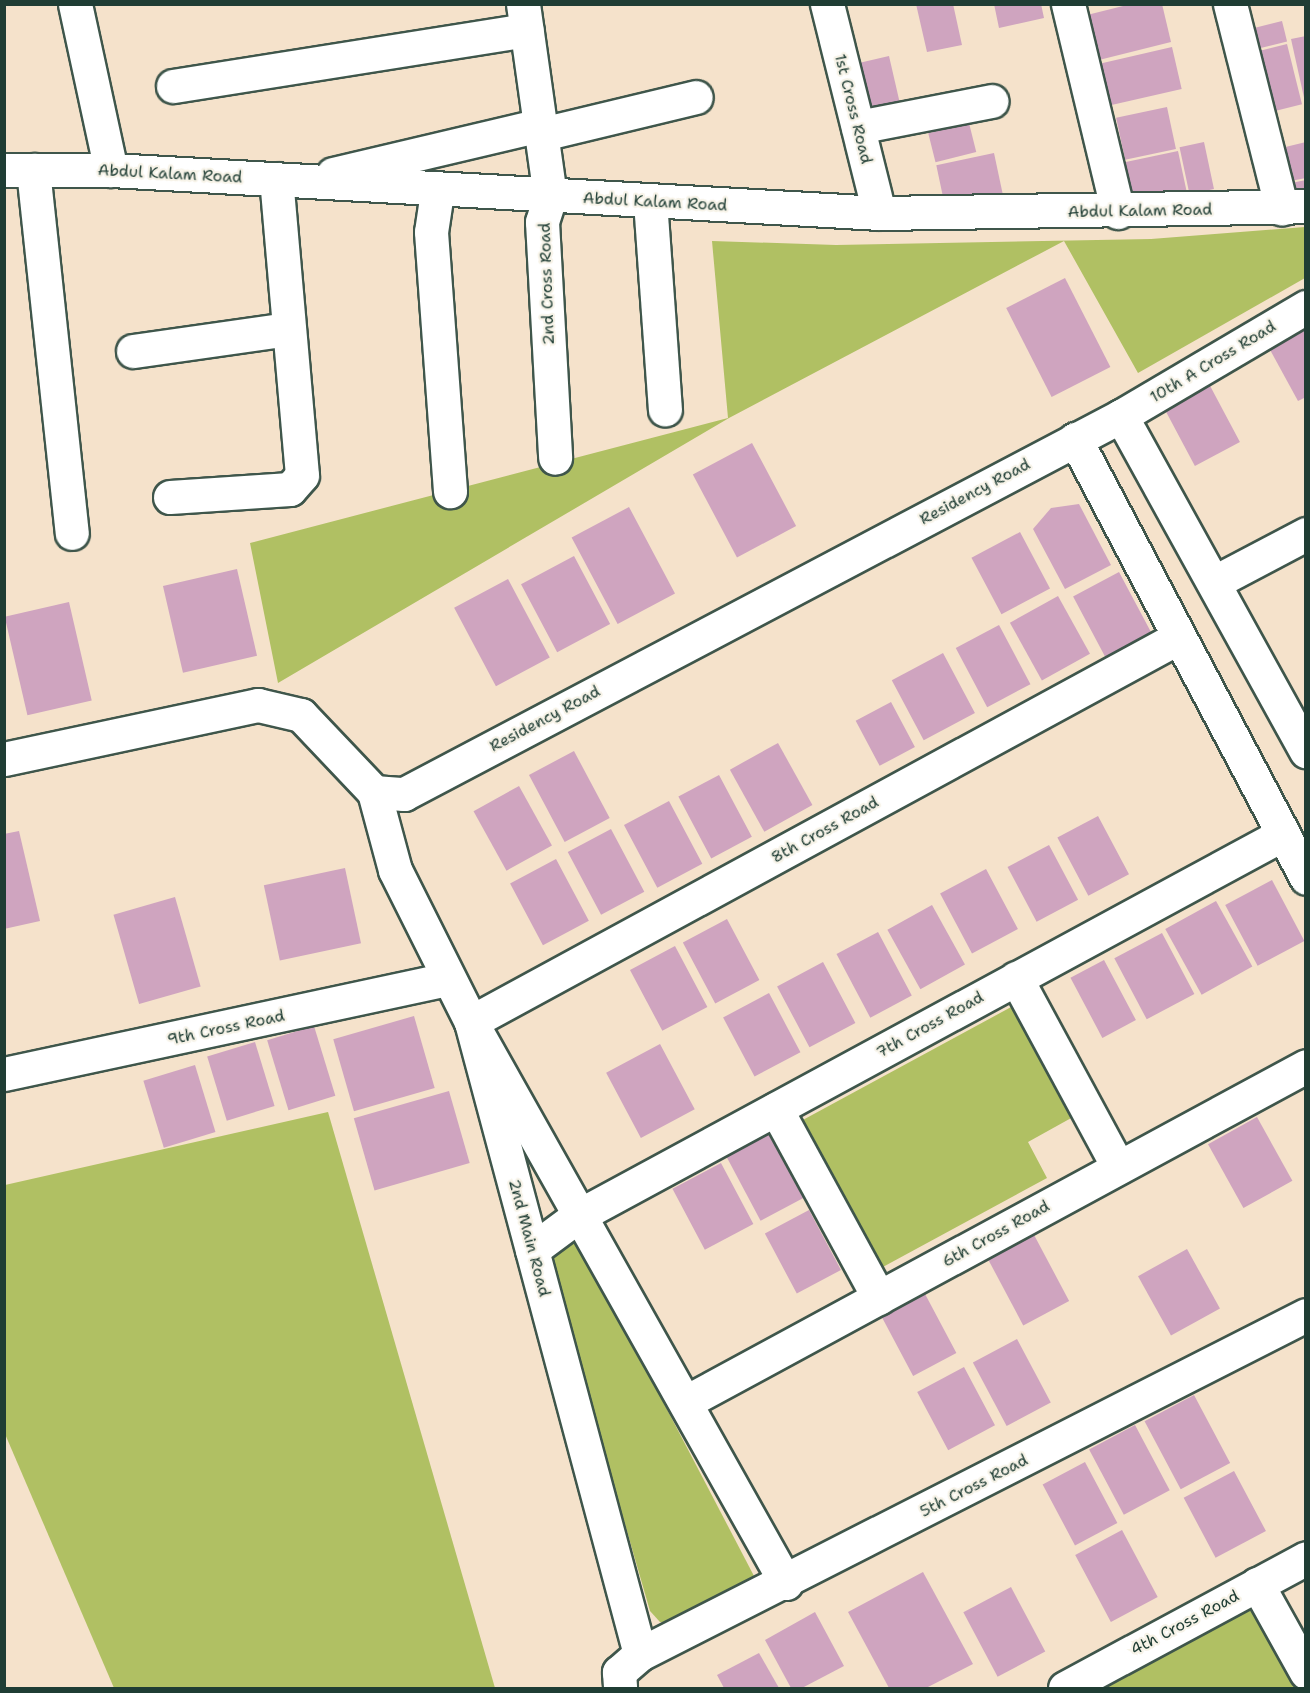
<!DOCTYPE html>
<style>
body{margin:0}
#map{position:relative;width:1310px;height:1693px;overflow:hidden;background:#f5e2cb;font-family:"Shantell Sans",sans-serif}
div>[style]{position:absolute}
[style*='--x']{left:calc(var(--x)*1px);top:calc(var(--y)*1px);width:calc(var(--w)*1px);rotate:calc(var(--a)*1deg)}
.green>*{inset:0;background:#b0c063}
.building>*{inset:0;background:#cfa4bf;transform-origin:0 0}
.roads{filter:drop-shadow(2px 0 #3f564b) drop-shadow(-2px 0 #3f564b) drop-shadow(0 2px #3f564b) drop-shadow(0 -2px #3f564b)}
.minor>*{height:33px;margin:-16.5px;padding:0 16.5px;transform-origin:16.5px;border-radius:16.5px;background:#fff}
.tertiary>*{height:33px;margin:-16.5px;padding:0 16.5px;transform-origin:16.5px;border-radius:16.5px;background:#fff}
span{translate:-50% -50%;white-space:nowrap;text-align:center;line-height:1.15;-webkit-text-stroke:4.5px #f7f3e8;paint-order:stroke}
.street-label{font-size:16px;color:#1f3d34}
.frame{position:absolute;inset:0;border:6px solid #1f3d34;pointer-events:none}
</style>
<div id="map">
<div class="green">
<div style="clip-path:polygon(1305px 227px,1305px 278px,1138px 373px,1064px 241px,729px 418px,278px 683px,250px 543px,728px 418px,712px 241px,836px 245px,1151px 239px)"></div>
<div style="clip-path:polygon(1013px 1006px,1073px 1117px,1028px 1142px,1047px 1178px,881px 1268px,801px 1121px)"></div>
<div style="clip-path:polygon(328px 1112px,495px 1688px,114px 1688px,5px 1434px,5px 1185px)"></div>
<div style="clip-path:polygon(577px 1237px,754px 1576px,750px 1588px,675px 1625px,660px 1622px,650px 1611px,546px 1250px)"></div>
<div style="clip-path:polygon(1252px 1606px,1296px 1688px,1097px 1688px)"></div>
</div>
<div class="building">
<div style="clip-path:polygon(916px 4px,953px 4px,962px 45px,927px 52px)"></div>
<div style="clip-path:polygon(994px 4px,1041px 4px,1044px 18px,999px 28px)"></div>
<div style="clip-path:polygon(1131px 4px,1162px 4px,1171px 42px,1091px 62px,1079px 17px)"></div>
<div style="left:1282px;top:21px;width:21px;height:38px;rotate:76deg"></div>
<div style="clip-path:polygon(1306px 36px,1306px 102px,1305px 102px,1291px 39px)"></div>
<div style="left:1287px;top:44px;width:62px;height:38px;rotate:76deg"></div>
<div style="left:1172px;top:47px;width:43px;height:81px;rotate:77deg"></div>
<div style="left:889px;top:56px;width:53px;height:42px;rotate:77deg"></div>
<div style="left:1167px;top:107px;width:43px;height:52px;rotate:78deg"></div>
<div style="left:969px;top:123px;width:30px;height:42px;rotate:76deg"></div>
<div style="left:1204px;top:142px;width:48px;height:25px;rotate:78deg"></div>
<div style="clip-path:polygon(1306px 142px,1306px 178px,1280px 183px,1273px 150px)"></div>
<div style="left:1178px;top:151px;width:43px;height:57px;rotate:78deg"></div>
<div style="left:994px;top:153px;width:45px;height:59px;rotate:78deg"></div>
<div style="clip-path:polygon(1306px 180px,1306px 200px,1281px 185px)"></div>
<div style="left:1065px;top:278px;width:100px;height:66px;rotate:63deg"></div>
<div style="clip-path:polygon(1306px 325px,1306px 397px,1298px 401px,1268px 346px)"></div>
<div style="left:1208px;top:382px;width:68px;height:51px;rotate:62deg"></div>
<div style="left:752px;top:443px;width:94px;height:67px;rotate:62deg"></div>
<div style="clip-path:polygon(1079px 504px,1111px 565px,1065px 589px,1033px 529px,1051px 508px)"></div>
<div style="left:629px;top:507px;width:98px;height:65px;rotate:62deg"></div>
<div style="left:1020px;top:532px;width:64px;height:55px;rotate:62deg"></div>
<div style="left:574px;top:556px;width:77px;height:60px;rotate:62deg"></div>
<div style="left:237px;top:569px;width:89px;height:76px;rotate:77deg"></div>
<div style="left:1119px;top:572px;width:70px;height:52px;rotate:62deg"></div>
<div style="left:508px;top:579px;width:89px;height:61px;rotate:62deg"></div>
<div style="left:1058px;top:596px;width:66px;height:55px;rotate:61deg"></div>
<div style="left:69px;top:602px;width:101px;height:66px;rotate:77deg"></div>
<div style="left:999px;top:625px;width:67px;height:49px;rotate:62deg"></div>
<div style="left:943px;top:653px;width:68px;height:58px;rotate:62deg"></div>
<div style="left:891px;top:702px;width:51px;height:40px;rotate:62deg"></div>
<div style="left:778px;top:743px;width:71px;height:55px;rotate:61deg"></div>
<div style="left:574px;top:751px;width:76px;height:51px;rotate:62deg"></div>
<div style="left:719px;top:775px;width:70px;height:46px;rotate:62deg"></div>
<div style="left:519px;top:786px;width:68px;height:52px;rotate:61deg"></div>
<div style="left:669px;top:801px;width:71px;height:51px;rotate:62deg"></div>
<div style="left:1098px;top:816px;width:66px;height:46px;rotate:62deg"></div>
<div style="left:611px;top:829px;width:71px;height:49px;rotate:62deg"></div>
<div style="clip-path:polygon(19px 831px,40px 921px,4px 929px,4px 834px)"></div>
<div style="left:1049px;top:845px;width:62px;height:47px;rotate:62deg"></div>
<div style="left:556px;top:859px;width:70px;height:52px;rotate:62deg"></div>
<div style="left:345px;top:868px;width:77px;height:83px;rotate:78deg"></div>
<div style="left:986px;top:869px;width:68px;height:52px;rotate:62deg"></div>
<div style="left:1272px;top:880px;width:69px;height:53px;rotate:62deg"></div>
<div style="left:175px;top:897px;width:93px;height:64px;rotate:74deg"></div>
<div style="left:1216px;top:901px;width:75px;height:58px;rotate:61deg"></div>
<div style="left:932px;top:905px;width:68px;height:51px;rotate:61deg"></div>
<div style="left:727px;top:919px;width:69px;height:50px;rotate:62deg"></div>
<div style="left:878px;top:932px;width:72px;height:47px;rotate:62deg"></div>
<div style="left:1162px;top:933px;width:69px;height:54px;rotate:62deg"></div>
<div style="left:675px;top:946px;width:69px;height:51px;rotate:62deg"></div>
<div style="left:1104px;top:960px;width:68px;height:38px;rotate:62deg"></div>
<div style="left:823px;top:962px;width:69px;height:52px;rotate:62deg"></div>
<div style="left:769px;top:993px;width:67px;height:52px;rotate:62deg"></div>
<div style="left:414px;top:1016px;width:75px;height:84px;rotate:74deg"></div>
<div style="left:314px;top:1026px;width:73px;height:49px;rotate:73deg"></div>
<div style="left:255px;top:1042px;width:67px;height:50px;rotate:73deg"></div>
<div style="left:660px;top:1044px;width:74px;height:61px;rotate:62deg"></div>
<div style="left:195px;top:1065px;width:70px;height:54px;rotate:73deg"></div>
<div style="left:449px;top:1091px;width:75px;height:99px;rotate:74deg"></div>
<div style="left:1257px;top:1117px;width:73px;height:56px;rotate:61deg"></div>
<div style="left:770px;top:1132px;width:74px;height:50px;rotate:62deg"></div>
<div style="left:721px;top:1163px;width:69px;height:55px;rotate:62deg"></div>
<div style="left:809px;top:1210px;width:68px;height:50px;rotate:62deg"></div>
<div style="left:1033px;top:1233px;width:77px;height:52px;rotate:62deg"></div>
<div style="left:1187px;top:1249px;width:68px;height:56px;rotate:61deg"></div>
<div style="left:924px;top:1292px;width:69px;height:49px;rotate:62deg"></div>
<div style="left:1017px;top:1339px;width:72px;height:50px;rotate:62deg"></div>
<div style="left:964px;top:1367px;width:66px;height:53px;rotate:62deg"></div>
<div style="left:1194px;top:1395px;width:77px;height:56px;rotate:62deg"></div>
<div style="left:1135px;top:1425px;width:74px;height:52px;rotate:62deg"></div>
<div style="left:1085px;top:1462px;width:69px;height:48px;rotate:62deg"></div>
<div style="left:1234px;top:1471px;width:68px;height:57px;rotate:62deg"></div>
<div style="left:1122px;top:1530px;width:76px;height:53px;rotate:62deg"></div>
<div style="clip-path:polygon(923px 1572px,973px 1664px,926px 1688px,889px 1688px,848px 1612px)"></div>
<div style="left:1011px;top:1587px;width:73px;height:54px;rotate:62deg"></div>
<div style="clip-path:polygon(815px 1612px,844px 1666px,802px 1688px,791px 1688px,765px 1640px)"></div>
<div style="clip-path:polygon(759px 1653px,779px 1688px,724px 1688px,717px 1675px)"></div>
</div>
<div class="roads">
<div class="minor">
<div style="--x:75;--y:4;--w:170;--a:77.8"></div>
<div style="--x:523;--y:4;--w:195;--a:82"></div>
<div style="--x:550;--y:197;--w:26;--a:108"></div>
<div style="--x:542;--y:222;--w:236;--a:86.8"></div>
<div style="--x:827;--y:4;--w:215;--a:76"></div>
<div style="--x:1068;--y:4;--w:214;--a:76.5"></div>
<div style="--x:1230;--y:4;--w:211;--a:75.8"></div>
<div style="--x:173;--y:86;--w:358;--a:-9"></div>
<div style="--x:858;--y:127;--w:136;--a:-11"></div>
<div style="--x:542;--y:134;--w:158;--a:-13.5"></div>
<div style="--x:4;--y:170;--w:107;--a:0"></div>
<div style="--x:111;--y:170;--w:769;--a:3.2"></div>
<div style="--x:879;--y:213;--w:427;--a:-0.9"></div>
<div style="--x:33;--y:170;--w:365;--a:83.9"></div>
<div style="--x:333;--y:174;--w:213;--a:-13.3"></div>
<div style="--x:437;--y:192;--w:40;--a:98.5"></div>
<div style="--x:431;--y:232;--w:260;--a:85.8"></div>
<div style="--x:650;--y:201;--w:209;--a:85.9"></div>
<div style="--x:133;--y:351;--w:157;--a:-8.1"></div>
<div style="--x:1121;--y:416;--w:215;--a:-30.5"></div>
<div style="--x:170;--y:497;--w:120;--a:-3.8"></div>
<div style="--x:290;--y:489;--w:18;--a:-49"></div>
<div style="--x:302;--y:475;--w:297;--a:-95"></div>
<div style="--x:1215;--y:582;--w:103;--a:-27.8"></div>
<div style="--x:374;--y:792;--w:81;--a:74.9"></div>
<div style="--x:395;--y:870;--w:170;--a:63.4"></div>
<div style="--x:471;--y:1022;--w:654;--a:75.03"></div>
<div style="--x:640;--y:1654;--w:28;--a:139"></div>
<div style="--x:619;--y:1672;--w:16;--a:86"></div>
<div style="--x:1016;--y:978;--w:215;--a:61.6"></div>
<div style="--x:4;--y:1074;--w:453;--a:-12.1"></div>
<div style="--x:776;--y:1109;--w:215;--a:61.4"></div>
<div style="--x:532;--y:1250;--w:57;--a:-36.5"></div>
<div style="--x:578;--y:1216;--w:802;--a:-28.45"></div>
<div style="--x:686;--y:1402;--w:705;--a:-28.45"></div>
<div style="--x:786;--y:1583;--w:643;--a:-119.31"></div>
<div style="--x:471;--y:1022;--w:806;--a:-28.54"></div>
<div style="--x:1257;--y:1584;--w:101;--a:60.9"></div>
<div style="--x:640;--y:1654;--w:747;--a:-26.98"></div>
<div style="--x:1065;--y:1688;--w:274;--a:-28.3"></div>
</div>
<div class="tertiary">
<div style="--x:1075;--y:439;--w:496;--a:62.2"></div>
<div style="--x:4;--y:759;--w:260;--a:-12"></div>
<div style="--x:258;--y:705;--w:44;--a:13.1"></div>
<div style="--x:301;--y:715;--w:106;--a:46.5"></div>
<div style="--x:374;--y:792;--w:30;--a:4"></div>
<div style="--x:404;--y:794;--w:811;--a:-27.8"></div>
<div style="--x:1121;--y:416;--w:383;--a:61.1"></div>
</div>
</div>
<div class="street-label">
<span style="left:853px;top:109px;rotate:76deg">1st Cross Road</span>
<span style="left:170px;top:174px;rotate:3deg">Abdul Kalam Road</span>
<span style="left:655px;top:202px;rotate:3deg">Abdul Kalam Road</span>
<span style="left:1140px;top:211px;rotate:-1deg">Abdul Kalam Road</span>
<span style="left:547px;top:284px;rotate:-92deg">2nd Cross Road</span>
<span style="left:1213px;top:362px;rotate:-31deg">10th A Cross Road</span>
<span style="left:975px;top:492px;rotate:-28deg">Residency Road</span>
<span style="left:545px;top:719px;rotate:-28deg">Residency Road</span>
<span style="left:825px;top:830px;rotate:-29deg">8th Cross Road</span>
<span style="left:930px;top:1025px;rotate:-29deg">7th Cross Road</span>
<span style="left:226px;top:1028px;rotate:-12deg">9th Cross Road</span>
<span style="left:996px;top:1234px;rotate:-29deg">6th Cross Road</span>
<span style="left:529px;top:1238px;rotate:75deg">2nd Main Road</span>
<span style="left:974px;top:1486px;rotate:-27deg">5th Cross Road</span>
<span style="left:1185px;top:1623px;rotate:-28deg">4th Cross Road</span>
</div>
<div class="frame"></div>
</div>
